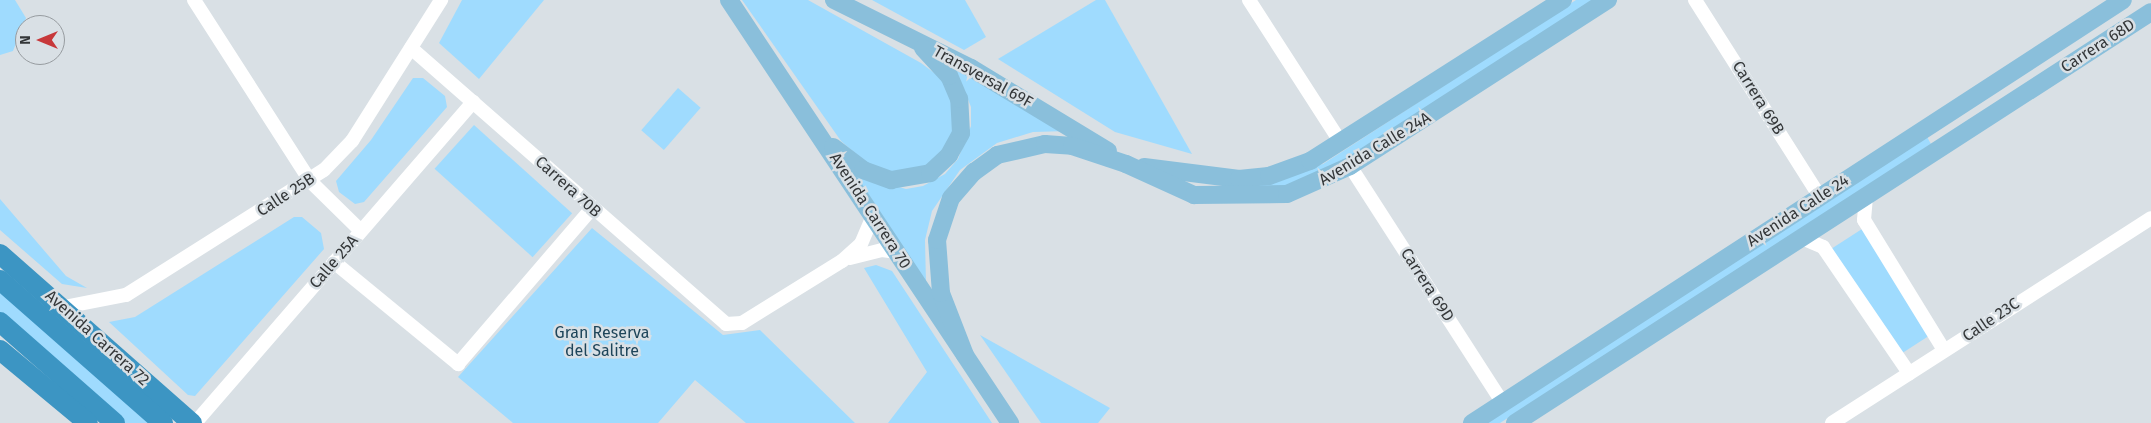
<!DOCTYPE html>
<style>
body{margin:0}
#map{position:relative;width:2151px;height:423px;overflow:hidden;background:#d9e0e5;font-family:"Fira Sans",sans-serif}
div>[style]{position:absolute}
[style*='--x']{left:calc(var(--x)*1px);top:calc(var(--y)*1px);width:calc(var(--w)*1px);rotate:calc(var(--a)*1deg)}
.green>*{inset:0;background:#9fdbfe;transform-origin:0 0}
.minor>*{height:14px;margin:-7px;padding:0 7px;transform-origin:7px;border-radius:7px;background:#fff}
.major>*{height:18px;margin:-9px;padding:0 9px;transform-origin:9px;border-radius:9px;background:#8abfdb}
.highway>*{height:20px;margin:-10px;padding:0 10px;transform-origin:10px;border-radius:10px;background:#3c95c3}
span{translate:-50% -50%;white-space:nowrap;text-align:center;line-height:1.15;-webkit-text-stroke:5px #d9e0e5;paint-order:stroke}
.street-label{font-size:16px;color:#343739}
.park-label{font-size:16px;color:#1e455a}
.north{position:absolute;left:15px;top:15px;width:50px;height:50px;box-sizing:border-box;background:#d9e0e5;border:1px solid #979ca0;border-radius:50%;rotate:270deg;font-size:14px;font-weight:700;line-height:20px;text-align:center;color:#343739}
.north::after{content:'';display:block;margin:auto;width:18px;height:22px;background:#c7383a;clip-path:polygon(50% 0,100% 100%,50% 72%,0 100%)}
</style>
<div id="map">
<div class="green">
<div style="clip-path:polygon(0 0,15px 0,26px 18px,13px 51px,0 55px)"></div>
<div style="clip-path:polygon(462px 0,544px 0,479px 79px,439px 43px)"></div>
<div style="clip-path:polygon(742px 0,808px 0,921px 63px,941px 78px,952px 97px,954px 134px,932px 163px,914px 171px,893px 173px,871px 167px,841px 141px)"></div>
<div style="clip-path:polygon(872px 0,965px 0,986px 37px,964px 50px)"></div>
<div style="clip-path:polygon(1096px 0,1105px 0,1192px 154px,1115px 132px,998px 59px)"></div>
<div style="clip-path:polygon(1576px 0,1596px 0,1347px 160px,1289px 186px,1259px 190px,1242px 184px,1323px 164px)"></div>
<div style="clip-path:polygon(955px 67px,1068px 131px,1033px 132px,997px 143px,960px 170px,932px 211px,925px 240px,926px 283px,856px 175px,906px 189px,923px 186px,945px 174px,958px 159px,971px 126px,971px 107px)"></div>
<div style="clip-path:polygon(413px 78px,423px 78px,445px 96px,447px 107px,364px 202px,355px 204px,339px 192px,336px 181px,371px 140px)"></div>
<div style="left:678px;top:88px;width:30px;height:56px;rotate:41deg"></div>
<div style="left:474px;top:125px;width:132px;height:59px;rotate:42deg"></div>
<div style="clip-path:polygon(1926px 135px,1931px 144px,1689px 302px,1500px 423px,1483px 423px)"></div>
<div style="clip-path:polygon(0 199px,66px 276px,87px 288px,62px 284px,0 230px)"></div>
<div style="clip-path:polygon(294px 217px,302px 217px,321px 233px,324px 249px,195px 396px,188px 395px,109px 322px,135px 317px)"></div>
<div style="clip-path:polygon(592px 228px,723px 335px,760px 330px,855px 423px,746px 423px,695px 380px,658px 423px,513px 423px,458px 377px)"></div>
<div style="left:1862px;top:229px;width:126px;height:36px;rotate:57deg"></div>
<div style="clip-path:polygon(876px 265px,892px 271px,992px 423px,888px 423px,927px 372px,864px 268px)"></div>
<div style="clip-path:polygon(0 288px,154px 423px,125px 423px,0 315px)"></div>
<div style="clip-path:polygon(980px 335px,1110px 408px,1098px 423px,1041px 423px)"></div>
</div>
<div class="minor">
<div style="--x:194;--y:0;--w:215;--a:57.3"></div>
<div style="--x:310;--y:181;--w:71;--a:44.4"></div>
<div style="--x:1249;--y:0;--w:170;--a:57.2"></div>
<div style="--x:1695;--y:0;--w:233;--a:57.6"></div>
<div style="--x:411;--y:48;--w:419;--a:41.2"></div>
<div style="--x:726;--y:324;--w:16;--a:-4"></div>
<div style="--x:742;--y:323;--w:118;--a:-31.8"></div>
<div style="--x:842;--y:261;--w:25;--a:-42"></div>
<div style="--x:861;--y:244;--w:30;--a:-67"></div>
<div style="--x:1350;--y:166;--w:282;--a:57.2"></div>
<div style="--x:1866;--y:197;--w:23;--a:95"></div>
<div style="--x:1864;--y:220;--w:153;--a:58.4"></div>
<div style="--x:1802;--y:238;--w:23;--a:23"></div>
<div style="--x:1823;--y:247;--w:153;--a:55.7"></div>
<div style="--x:850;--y:258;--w:33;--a:-14"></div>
<div style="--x:882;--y:250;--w:15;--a:8"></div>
<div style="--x:334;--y:262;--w:161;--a:39.4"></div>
<div style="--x:458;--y:364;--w:206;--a:-49.3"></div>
<div style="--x:64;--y:307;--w:63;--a:-11"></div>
<div style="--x:126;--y:295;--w:234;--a:-32.3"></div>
<div style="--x:324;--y:170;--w:40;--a:-46"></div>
<div style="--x:352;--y:141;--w:167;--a:-57.7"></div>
<div style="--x:195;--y:423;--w:425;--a:-49.1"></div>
<div style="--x:1832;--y:423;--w:379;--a:-32.7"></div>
</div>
<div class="major">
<div style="--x:729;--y:0;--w:508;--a:56.4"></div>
<div style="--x:834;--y:0;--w:153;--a:26.4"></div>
<div style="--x:971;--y:68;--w:160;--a:31.2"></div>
<div style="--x:833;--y:147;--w:38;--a:37"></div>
<div style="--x:863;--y:170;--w:30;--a:20"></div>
<div style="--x:891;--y:180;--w:40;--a:-10"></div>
<div style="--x:930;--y:173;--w:26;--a:-43"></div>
<div style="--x:949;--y:155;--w:25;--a:-61"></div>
<div style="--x:961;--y:133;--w:34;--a:-93"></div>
<div style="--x:959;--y:99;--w:25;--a:-113"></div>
<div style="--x:949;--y:76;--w:38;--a:-133"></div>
<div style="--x:1144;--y:167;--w:96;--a:7.2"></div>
<div style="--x:1239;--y:179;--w:30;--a:-6"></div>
<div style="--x:1269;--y:176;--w:44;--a:-20.1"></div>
<div style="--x:1310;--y:161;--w:300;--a:-32.5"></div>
<div style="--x:965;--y:355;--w:66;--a:-111.2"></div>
<div style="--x:941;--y:293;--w:53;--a:-94.3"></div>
<div style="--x:937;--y:240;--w:44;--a:-71.6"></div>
<div style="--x:951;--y:198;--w:35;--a:-49"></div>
<div style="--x:974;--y:172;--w:29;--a:-36"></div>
<div style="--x:997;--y:155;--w:49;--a:-12.9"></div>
<div style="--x:1045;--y:144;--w:27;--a:4"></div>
<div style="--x:1072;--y:146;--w:57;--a:18.4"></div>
<div style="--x:1126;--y:164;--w:75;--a:24.5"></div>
<div style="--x:1194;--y:195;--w:93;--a:-0.6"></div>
<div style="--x:1287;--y:194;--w:69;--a:-24"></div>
<div style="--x:1350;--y:166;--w:307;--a:-32.8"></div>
<div style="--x:1472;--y:423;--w:776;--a:-33.01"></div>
<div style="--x:1515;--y:423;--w:757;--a:-32.87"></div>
</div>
<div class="highway">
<div style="--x:0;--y:254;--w:256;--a:41.4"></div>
<div style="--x:0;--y:280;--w:217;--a:41.3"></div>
<div style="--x:0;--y:322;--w:153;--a:41.3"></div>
<div style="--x:0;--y:350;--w:114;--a:39.7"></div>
</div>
<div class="street-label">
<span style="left:2098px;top:46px;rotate:-33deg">Carrera 68D</span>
<span style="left:983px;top:77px;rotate:29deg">Transversal 69F</span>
<span style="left:1758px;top:98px;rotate:58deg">Carrera 69B</span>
<span style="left:1375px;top:149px;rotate:-31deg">Avenida Calle 24A</span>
<span style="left:568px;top:187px;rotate:42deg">Carrera 70B</span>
<span style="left:286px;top:195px;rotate:-33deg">Calle 25B</span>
<span style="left:870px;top:211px;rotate:57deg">Avenida Carrera 70</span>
<span style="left:1798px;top:211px;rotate:-33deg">Avenida Calle 24</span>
<span style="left:334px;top:262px;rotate:-49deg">Calle 25A</span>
<span style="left:1427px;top:285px;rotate:57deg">Carrera 69D</span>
<span style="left:1991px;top:320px;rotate:-34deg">Calle 23C</span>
<span style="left:97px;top:338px;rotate:42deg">Avenida Carrera 72</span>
</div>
<div class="park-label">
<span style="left:602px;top:342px">Gran Reserva<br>del Salitre</span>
</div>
<div class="north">N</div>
</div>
